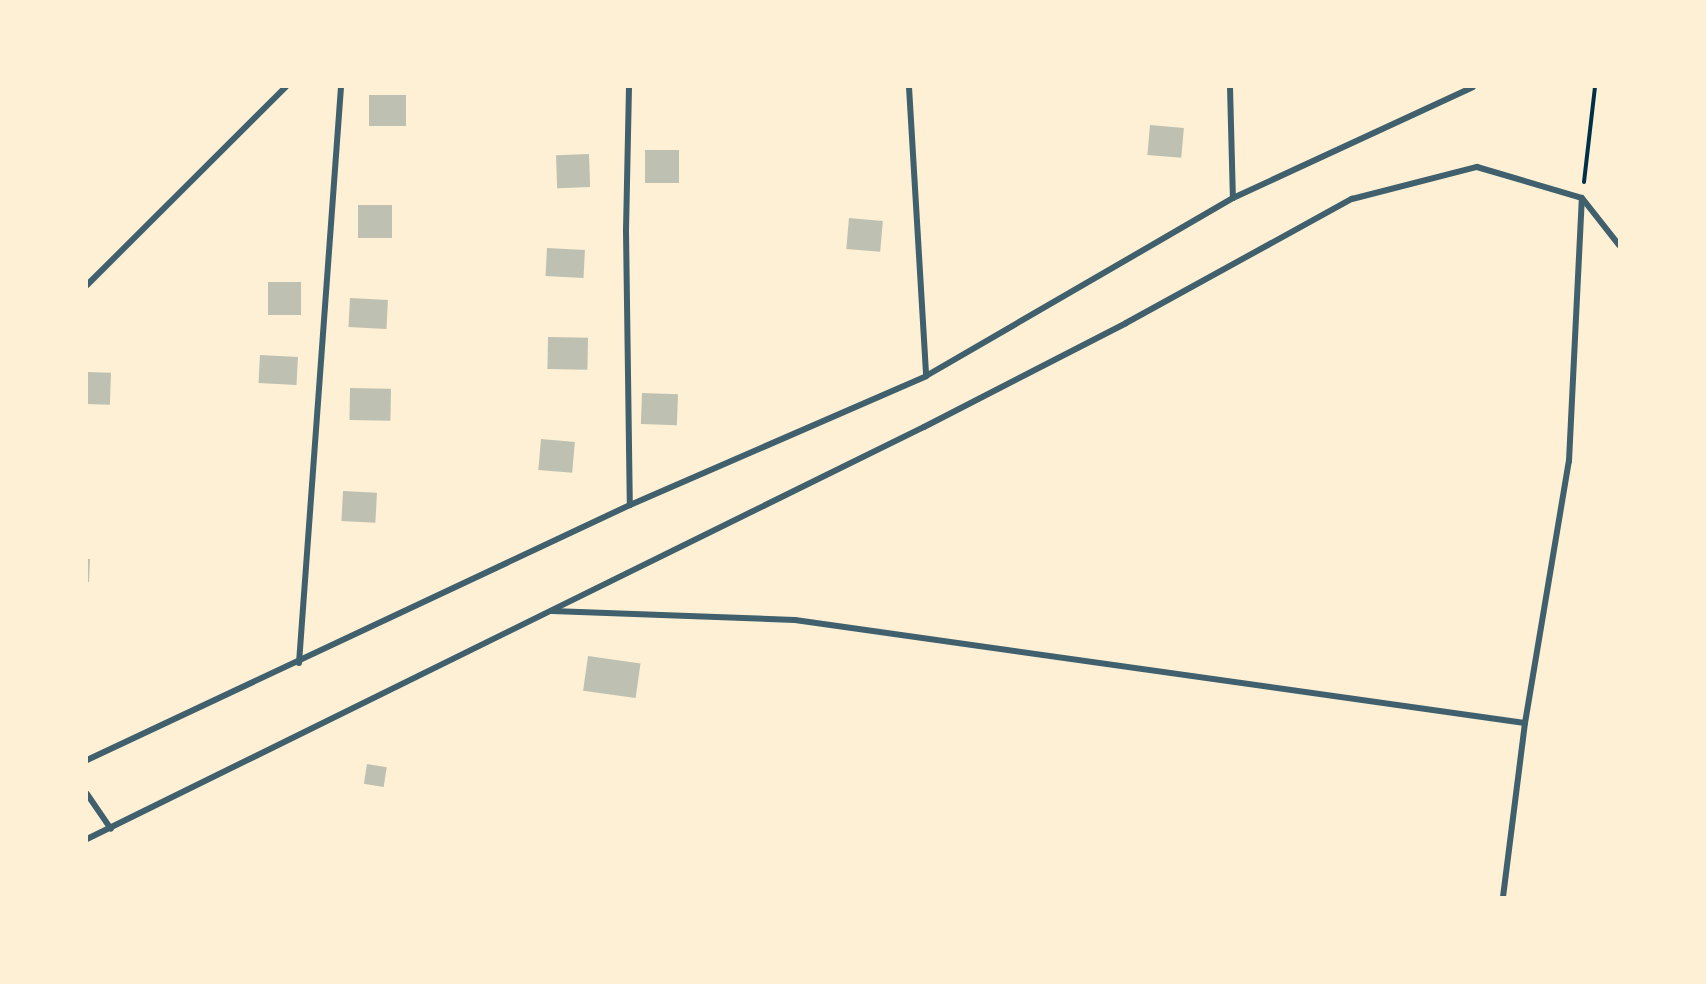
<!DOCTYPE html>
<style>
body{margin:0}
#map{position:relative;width:1706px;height:984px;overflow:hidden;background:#fdf0d5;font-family:"IBM Plex Sans",sans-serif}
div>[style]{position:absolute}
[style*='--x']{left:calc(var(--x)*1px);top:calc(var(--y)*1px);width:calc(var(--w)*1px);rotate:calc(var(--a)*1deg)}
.building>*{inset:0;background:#bec0b2;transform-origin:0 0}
.path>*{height:4px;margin:-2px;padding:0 2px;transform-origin:2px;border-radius:2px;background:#003049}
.minor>*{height:6px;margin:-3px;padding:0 3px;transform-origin:3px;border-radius:3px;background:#3f606c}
span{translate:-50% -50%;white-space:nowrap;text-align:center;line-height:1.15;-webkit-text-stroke:4.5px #fdf0d5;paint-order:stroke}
.frame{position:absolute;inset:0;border:88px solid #fdf0d5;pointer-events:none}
</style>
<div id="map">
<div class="building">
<div style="left:369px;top:95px;width:37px;height:31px"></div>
<div style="left:1150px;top:125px;width:34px;height:30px;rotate:5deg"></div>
<div style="left:645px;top:150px;width:34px;height:33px"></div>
<div style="left:589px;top:154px;width:33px;height:33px;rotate:88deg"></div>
<div style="left:358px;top:205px;width:34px;height:33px"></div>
<div style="left:849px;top:218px;width:34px;height:31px;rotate:5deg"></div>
<div style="left:547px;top:248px;width:38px;height:28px;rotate:3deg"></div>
<div style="left:268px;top:282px;width:33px;height:33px"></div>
<div style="left:350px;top:298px;width:38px;height:29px;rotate:3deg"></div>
<div style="left:548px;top:337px;width:40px;height:32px;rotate:1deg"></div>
<div style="left:260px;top:355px;width:38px;height:28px;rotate:3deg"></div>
<div style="left:87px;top:372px;width:24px;height:32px;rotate:2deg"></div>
<div style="left:350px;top:388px;width:41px;height:32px;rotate:1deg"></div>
<div style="left:642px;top:393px;width:36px;height:31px;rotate:2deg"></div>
<div style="left:541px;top:439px;width:34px;height:31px;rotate:5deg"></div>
<div style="left:343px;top:491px;width:34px;height:30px;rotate:3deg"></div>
<div style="clip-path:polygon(87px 559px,90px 559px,89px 582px,87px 582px)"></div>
<div style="left:588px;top:656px;width:53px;height:35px;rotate:8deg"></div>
<div style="left:367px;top:764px;width:20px;height:20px;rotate:9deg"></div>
</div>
<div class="path">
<div style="--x:1584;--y:182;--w:96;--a:-83.4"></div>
</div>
<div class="minor">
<div style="--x:629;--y:87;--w:144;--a:91.2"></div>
<div style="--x:626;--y:231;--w:274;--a:89.2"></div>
<div style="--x:909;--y:87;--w:289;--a:86.6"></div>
<div style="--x:1230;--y:87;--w:111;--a:88.5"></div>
<div style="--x:87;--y:285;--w:281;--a:-44.9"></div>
<div style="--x:552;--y:611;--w:243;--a:2.1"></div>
<div style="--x:795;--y:620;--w:737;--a:8.03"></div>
<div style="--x:299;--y:663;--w:578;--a:-85.83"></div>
<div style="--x:87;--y:760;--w:600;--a:-25.16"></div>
<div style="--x:630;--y:505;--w:323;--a:-23.5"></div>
<div style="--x:926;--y:376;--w:355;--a:-30.1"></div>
<div style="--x:1233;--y:198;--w:264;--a:-24.8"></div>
<div style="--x:87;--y:794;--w:42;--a:55.6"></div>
<div style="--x:87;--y:839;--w:933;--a:-26.21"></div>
<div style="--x:924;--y:427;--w:227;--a:-27.2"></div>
<div style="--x:1126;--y:323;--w:258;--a:-28.8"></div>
<div style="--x:1352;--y:199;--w:129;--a:-14.4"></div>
<div style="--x:1477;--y:167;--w:109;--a:16.4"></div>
<div style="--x:1582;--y:198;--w:60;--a:51.8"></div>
<div style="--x:1503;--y:897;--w:175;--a:-82.8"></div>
<div style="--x:1525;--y:723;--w:266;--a:-80.5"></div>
<div style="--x:1569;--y:461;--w:262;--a:-87.2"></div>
</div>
<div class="frame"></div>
</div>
